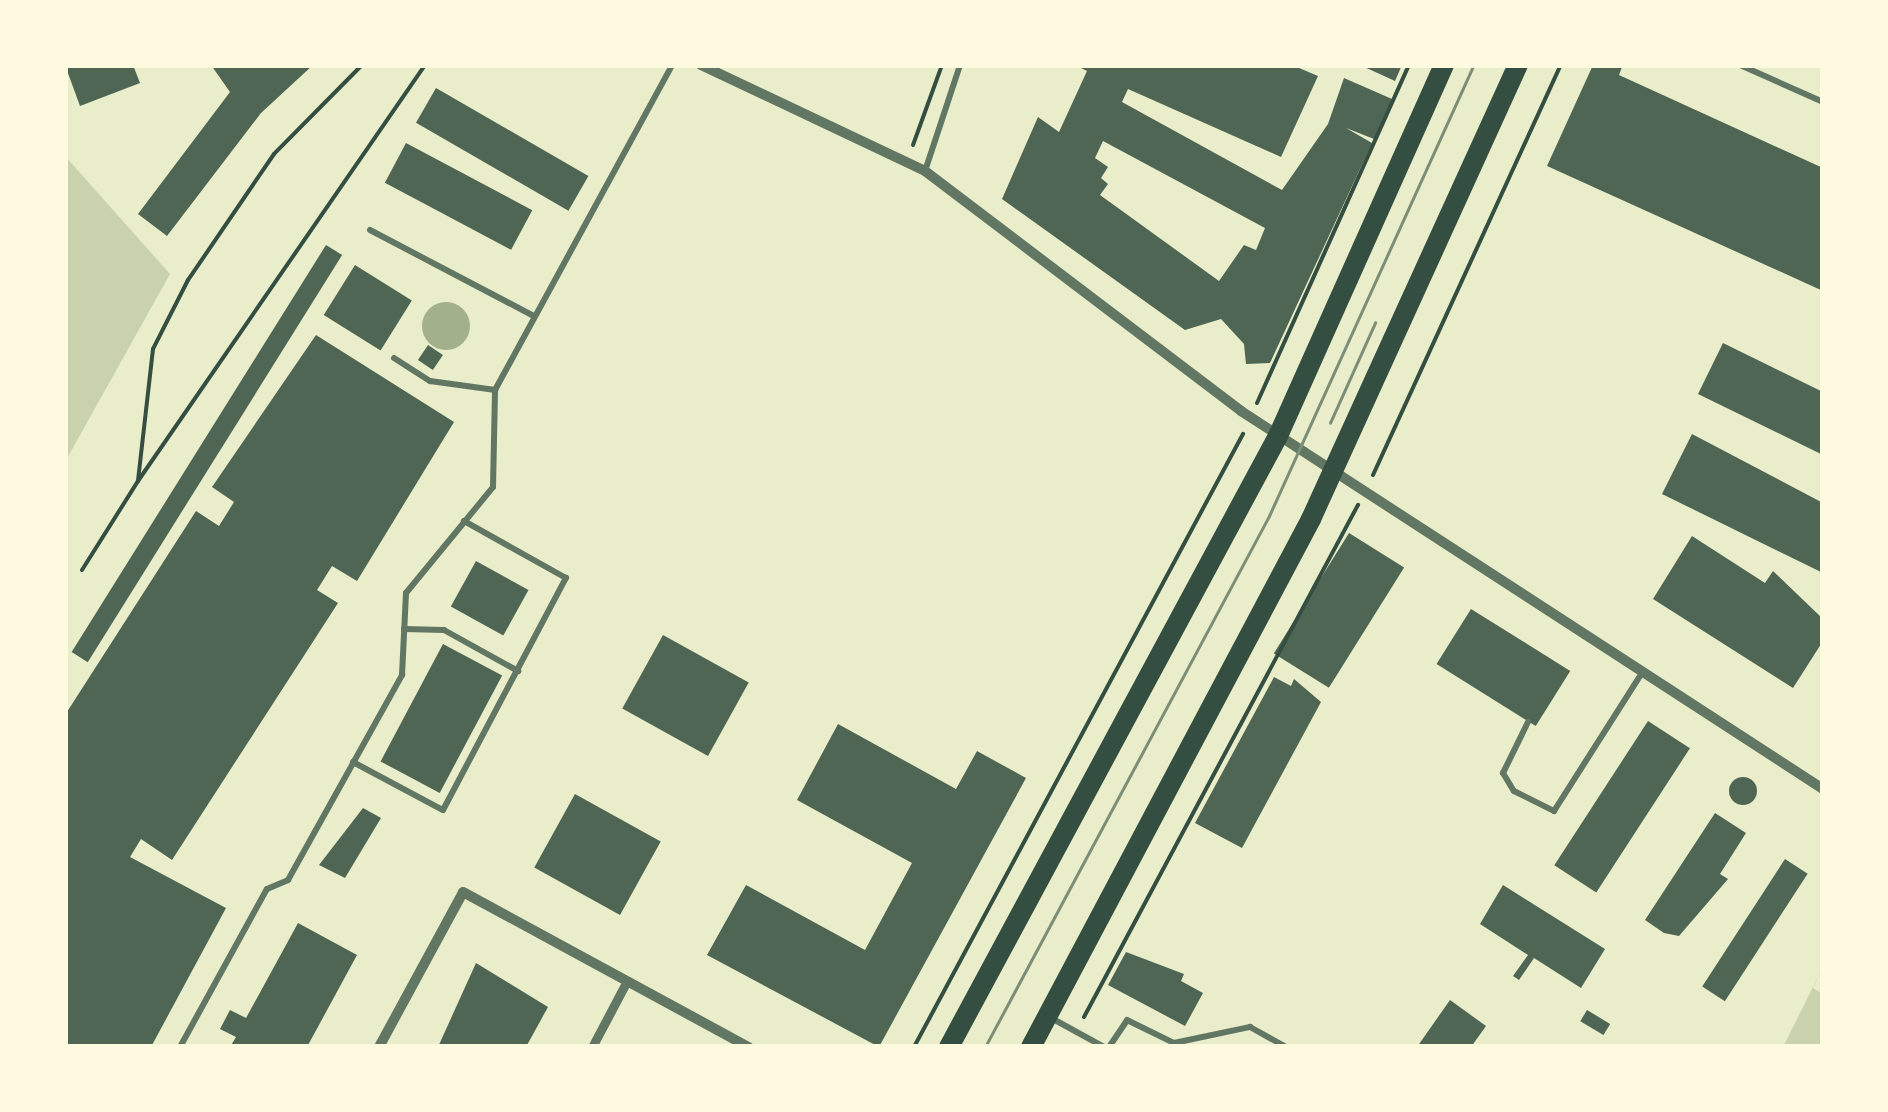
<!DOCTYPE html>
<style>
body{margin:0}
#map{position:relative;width:1888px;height:1112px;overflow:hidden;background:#e9edc9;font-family:Signika,sans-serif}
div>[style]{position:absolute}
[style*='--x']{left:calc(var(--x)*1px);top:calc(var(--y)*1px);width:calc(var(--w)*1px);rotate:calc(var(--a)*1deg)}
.green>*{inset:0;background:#cad2ad}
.water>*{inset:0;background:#a3b18a}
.round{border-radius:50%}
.building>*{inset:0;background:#4f6655;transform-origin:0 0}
.path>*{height:4px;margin:-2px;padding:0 2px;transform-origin:2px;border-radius:2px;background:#344e41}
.service>*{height:6px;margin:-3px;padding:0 3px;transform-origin:3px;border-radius:3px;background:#617663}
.pedestrian>*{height:9px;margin:-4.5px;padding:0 4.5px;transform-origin:4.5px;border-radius:4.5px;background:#617663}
.minor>*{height:10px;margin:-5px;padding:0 5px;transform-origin:5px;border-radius:5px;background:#617663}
.primary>*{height:20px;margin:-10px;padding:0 10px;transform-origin:10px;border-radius:10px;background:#344e41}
.tram>*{height:2.5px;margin:-1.25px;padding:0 1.25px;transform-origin:1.25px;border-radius:1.25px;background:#7c8e77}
span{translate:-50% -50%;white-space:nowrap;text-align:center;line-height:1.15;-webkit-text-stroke:9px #fefae0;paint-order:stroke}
.frame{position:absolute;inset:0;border:68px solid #fefae0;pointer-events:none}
</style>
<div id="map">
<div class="green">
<div style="clip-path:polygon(65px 156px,170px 274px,65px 462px)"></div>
<div style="clip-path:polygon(1823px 967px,1813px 988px,1823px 994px,1823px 1047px,1783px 1047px)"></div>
</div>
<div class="water">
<div class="round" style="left:422px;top:302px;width:48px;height:48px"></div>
</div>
<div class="building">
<div style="clip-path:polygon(65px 65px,133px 65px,140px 83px,80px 106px)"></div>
<div style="clip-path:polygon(211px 65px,313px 65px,261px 113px,167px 236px,138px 214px,230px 92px)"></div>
<div style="clip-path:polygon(evenodd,1075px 65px,1292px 65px,1318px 76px,1281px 157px,1128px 89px,1122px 102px,1282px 190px,1328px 124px,1344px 78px,1392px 99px,1374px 139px,1346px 128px,1372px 143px,1270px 363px,1246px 364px,1244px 344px,1221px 319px,1185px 330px,1002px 199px,1038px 117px,1059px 132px,1087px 71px,1075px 65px,1103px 141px,1265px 228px,1256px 250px,1244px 245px,1219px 281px,1100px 195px,1108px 184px,1101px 178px,1108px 167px,1095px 158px,1103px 141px)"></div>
<div style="clip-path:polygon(1360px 65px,1402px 65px,1395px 81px)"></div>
<div style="clip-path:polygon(1593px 65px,1622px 67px,1619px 75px,1823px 168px,1823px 291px,1547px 166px)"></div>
<div style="left:436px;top:88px;width:176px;height:40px;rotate:30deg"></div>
<div style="left:406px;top:143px;width:143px;height:45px;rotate:28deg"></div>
<div style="left:326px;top:245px;width:19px;height:480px;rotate:32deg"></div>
<div style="left:355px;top:265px;width:67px;height:59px;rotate:32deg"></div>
<div style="clip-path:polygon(316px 335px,454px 422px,357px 581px,332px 566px,317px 590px,338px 603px,172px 860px,141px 839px,130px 857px,226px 908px,151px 1047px,65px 1047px,65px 715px,196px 511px,219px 526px,234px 502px,212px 487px)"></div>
<div style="clip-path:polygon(1723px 343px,1823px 392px,1823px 455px,1698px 394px)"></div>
<div style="left:428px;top:345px;width:18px;height:18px;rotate:34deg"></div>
<div style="clip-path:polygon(1692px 434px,1823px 503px,1823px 573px,1662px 494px)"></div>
<div style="left:1349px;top:533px;width:65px;height:142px;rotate:32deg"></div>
<div style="clip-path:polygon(1692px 536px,1765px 583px,1773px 571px,1823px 619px,1823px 641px,1793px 688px,1653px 599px)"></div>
<div style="left:476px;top:561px;width:60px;height:52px;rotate:29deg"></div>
<div style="left:1471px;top:609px;width:117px;height:65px;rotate:32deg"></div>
<div style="left:663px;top:635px;width:98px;height:84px;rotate:29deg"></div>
<div style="left:443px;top:644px;width:67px;height:133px;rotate:28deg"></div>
<div style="clip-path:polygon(1274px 677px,1291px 686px,1294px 679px,1321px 702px,1242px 848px,1195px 823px)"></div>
<div style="left:1648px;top:721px;width:50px;height:172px;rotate:33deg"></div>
<div style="clip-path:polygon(838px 724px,956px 789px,977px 751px,1026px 778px,879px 1047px,707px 955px,746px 885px,865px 950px,912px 863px,797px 800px)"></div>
<div class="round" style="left:1729px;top:777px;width:28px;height:28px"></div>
<div style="left:575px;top:794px;width:98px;height:84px;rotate:29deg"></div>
<div style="clip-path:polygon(363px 808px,381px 818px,345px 878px,319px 865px)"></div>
<div style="clip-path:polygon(1715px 813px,1746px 833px,1720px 874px,1728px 879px,1679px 936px,1664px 933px,1645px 920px)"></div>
<div style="left:1785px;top:859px;width:27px;height:152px;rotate:33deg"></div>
<div style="clip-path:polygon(1503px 885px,1605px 949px,1581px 988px,1534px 958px,1519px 980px,1513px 976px,1528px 955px,1480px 924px)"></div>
<div style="clip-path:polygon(298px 923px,357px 955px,307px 1047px,230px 1047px,236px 1037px,220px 1029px,230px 1010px,246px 1018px)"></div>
<div style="clip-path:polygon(1126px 952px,1184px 974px,1181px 981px,1203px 993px,1185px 1026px,1108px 985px)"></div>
<div style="clip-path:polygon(476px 963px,548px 1007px,526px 1047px,438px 1047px)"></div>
<div style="clip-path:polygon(1450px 1000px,1486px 1026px,1471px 1047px,1417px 1047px)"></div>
<div style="left:1587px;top:1010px;width:27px;height:13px;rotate:31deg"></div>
</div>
<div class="path">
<div style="--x:362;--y:65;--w:125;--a:134.7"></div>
<div style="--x:274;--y:154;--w:153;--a:124.3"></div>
<div style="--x:188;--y:280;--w:77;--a:116.9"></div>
<div style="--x:153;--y:349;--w:133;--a:96.5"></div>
<div style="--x:138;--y:481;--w:505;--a:-55.4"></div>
<div style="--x:913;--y:145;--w:85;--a:-70.1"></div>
<div style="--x:65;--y:390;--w:37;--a:90"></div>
<div style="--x:1257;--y:403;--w:371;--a:-65.8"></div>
<div style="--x:1373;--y:475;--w:451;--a:-65.4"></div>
<div style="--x:82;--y:570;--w:105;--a:-57.8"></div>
<div style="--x:1084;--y:1017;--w:581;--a:-61.85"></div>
<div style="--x:914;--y:1047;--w:696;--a:-61.78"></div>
</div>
<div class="service">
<div style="--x:1740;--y:65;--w:91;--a:24"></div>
<div style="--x:925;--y:171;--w:112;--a:-71.7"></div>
<div style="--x:370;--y:230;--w:185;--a:27.7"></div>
<div style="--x:394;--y:358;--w:43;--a:32.6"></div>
<div style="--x:430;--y:381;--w:66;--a:7.9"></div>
<div style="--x:404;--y:629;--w:40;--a:1.4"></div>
<div style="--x:444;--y:630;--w:85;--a:29"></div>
<div style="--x:1528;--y:722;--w:57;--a:116.1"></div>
<div style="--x:1503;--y:773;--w:21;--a:59"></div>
<div style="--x:1514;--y:791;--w:45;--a:26.6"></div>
<div style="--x:1554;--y:811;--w:164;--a:-57.5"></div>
<div style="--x:353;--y:762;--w:102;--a:28.1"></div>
<div style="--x:443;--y:810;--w:263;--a:-62.1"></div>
<div style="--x:566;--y:578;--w:117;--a:-150.8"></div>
<div style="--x:1053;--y:1019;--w:58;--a:28.8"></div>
<div style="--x:180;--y:1047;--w:180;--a:-61.2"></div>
<div style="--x:267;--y:889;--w:23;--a:-23"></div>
<div style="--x:288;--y:880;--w:235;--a:-60.9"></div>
<div style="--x:402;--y:675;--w:82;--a:-87.2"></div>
<div style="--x:406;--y:593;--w:137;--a:-50.6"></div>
<div style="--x:493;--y:487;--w:97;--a:-88.8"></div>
<div style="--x:495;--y:390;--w:370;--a:-61.4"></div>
<div style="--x:1109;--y:1047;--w:32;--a:-56"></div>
<div style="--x:1127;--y:1020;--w:52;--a:26.1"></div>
<div style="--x:1174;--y:1043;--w:78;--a:-11.9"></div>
<div style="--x:1250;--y:1027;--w:41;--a:29.1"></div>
</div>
<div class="pedestrian">
<div style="--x:592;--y:1047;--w:75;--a:-62.1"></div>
</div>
<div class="minor">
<div style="--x:701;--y:65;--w:248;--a:25.3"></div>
<div style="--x:925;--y:171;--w:397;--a:37.2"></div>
<div style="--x:1241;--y:411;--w:694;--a:33"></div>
<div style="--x:379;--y:1047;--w:176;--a:-61.5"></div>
<div style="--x:463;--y:892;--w:325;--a:28.5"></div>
</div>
<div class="primary">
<div style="--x:949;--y:1047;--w:694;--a:-61.7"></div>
<div style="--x:1278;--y:436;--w:406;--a:-65.9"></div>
<div style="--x:1031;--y:1047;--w:598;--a:-62.06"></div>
<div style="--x:1311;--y:519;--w:499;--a:-65.5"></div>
</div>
<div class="tram">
<div style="--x:1330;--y:423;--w:110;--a:-65.8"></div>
<div style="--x:985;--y:1047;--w:602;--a:-61.86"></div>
<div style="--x:1269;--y:516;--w:495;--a:-65.6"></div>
</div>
<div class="frame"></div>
</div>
